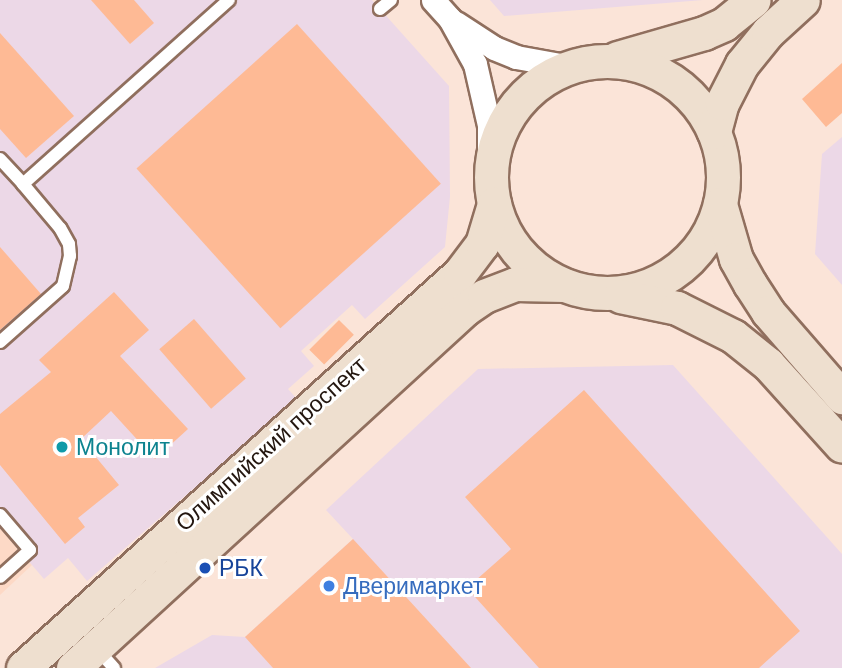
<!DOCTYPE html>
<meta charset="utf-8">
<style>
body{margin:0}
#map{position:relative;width:842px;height:668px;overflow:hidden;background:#fbe4d8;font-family:"DM Sans",sans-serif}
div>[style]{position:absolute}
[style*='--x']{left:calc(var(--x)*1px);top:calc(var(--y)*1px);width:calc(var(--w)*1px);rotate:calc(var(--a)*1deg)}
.built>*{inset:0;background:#fdd9c6}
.industrial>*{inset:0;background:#ecd8e7}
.building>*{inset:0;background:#feba95;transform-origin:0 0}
.roads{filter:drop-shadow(2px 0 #906f5e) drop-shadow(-2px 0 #906f5e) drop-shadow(0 2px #906f5e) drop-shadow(0 -2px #906f5e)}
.service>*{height:12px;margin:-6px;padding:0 6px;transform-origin:6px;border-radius:6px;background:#fff}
.minor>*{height:23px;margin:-11.5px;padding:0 11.5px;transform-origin:11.5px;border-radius:11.5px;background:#fff}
.secondary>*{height:33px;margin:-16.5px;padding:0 16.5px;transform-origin:16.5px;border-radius:16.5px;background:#eedfcf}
.secondary>.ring{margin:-16.5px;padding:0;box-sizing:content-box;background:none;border:33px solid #eedfcf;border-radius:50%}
.dots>*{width:19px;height:19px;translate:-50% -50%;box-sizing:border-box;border:4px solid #fff;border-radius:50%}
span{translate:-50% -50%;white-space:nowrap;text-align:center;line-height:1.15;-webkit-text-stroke:6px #fff;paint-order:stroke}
.street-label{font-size:23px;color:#23160f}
.culture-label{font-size:23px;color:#0d838f}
.left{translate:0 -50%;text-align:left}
.transit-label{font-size:23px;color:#164399}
.shop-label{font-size:23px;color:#366cbe}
</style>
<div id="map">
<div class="built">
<div style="clip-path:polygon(0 528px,32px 565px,0 595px)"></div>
</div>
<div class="industrial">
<div style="clip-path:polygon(0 0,372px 0,449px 86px,450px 197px,445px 247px,365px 319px,352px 305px,301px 351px,314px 366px,288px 389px,297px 399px,87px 581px,68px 558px,44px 579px,0 528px)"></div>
<div style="clip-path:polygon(490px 0,703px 0,504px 16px)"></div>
<div style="clip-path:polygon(842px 137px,842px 285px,815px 254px,822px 154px)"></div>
<div style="clip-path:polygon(673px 365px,842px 554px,842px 668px,155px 668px,212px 635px,245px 637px,353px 539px,326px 510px,478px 369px)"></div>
</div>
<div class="building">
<div style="clip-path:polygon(91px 0,134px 0,154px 23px,130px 44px)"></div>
<div style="left:297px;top:24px;width:215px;height:216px;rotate:48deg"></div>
<div style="clip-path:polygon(0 33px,74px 116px,26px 158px,0 129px)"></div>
<div style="clip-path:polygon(842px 63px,842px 113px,826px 127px,802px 99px)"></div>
<div style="clip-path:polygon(0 247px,41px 294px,0 330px)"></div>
<div style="clip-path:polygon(114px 292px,149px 330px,120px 356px,188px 429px,155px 459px,111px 411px,81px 439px,119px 485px,78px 518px,85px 527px,65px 544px,0 465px,0 414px,51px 372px,39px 360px)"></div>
<div style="left:194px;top:319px;width:79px;height:46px;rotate:49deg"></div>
<div style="left:339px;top:320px;width:21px;height:42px;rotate:45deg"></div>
<div style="clip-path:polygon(584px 390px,800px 631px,759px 668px,539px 668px,467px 588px,511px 549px,465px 497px)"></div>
<div style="clip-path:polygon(353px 539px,471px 668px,273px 668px,245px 637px)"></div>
</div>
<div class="roads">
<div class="service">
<div style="--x:380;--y:9;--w:14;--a:-39"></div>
<div style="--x:0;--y:159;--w:34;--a:47"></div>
<div style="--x:0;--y:342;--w:84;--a:-41.6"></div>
<div style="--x:63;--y:286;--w:31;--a:-77"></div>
<div style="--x:70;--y:256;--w:12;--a:-95"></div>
<div style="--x:69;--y:244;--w:18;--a:-119"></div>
<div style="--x:60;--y:228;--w:57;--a:-130.1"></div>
<div style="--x:23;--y:184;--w:276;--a:-41.8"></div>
<div style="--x:0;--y:515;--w:46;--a:49.4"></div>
<div style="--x:30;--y:550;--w:40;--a:138"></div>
<div style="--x:96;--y:648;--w:27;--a:48"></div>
</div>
<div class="minor">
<div style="--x:433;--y:0;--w:25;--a:48"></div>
<div style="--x:450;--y:19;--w:51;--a:60.9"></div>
<div style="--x:475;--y:64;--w:63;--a:77.1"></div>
<div style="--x:489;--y:125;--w:41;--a:90"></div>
<div style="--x:456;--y:23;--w:45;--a:33.3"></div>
<div style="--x:494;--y:48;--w:24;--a:22"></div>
<div style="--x:516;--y:57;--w:56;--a:10.3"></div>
</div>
<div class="secondary">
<div style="--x:617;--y:58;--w:91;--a:-16"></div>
<div style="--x:704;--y:33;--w:22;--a:-24"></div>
<div style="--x:724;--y:24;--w:38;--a:-39"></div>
<div class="ring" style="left:491px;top:61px;width:199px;height:199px"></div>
<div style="--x:714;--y:132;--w:30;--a:-75"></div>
<div style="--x:722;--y:103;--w:44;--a:-62.9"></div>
<div style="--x:742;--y:64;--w:41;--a:-50.9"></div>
<div style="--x:768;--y:32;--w:47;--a:-42.4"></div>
<div style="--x:720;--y:204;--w:57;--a:73.8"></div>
<div style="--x:736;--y:259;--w:29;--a:61"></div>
<div style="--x:750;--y:284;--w:33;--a:57"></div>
<div style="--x:768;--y:312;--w:113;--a:49"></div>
<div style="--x:620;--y:296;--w:58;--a:11.9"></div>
<div style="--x:677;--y:308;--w:63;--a:26.6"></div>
<div style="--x:733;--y:336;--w:45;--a:38.7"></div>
<div style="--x:768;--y:364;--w:110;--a:47.9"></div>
<div style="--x:23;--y:668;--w:589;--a:-42.11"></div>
<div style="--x:460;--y:273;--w:36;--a:-53"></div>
<div style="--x:482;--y:244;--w:42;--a:-73.3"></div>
<div style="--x:73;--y:668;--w:532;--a:-42.48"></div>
<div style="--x:465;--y:309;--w:23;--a:-34"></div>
<div style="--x:484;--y:296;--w:33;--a:-21"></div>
<div style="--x:515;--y:284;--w:49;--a:1.2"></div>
</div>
</div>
<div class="dots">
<div style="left:62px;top:447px;background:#0f9aa8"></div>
<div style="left:205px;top:568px;background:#1a4fb4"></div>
<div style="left:329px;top:586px;background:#3f7fe0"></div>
</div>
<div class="street-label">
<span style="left:271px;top:444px;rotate:-42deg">Олимпийский проспект</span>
</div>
<div class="culture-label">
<span class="left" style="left:76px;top:447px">Монолит</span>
</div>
<div class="transit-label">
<span class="left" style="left:219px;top:568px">РБК</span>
</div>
<div class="shop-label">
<span class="left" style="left:343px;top:586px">Дверимаркет</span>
</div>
</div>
